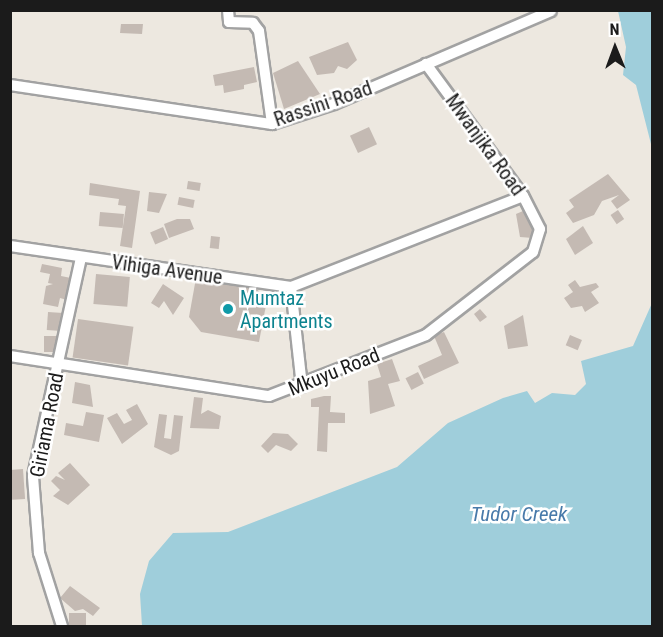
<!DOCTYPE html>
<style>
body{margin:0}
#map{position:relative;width:663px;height:637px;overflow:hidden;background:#ede8e0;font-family:"Roboto Condensed",sans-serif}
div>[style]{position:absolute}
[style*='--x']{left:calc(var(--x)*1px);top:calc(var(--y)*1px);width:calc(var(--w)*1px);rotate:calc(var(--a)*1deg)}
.water>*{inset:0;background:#9fcedb}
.building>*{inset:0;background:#c4bab3;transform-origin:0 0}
.roads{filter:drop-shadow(2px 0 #a2a2a2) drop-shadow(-2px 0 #a2a2a2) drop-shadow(0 2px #a2a2a2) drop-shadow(0 -2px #a2a2a2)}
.street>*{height:10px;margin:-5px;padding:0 5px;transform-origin:5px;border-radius:5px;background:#fff}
.dots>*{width:16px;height:16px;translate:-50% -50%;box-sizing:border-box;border:3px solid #fff;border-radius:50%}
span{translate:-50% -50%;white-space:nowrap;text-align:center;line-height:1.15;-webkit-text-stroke:5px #fff;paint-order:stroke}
.street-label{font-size:20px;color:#1b1b1b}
.culture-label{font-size:20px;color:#0d838f}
.left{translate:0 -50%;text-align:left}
.water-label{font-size:21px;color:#487aaa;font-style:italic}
.frame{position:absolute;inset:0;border:12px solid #1b1b1b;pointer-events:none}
.north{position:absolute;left:585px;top:18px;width:60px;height:60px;-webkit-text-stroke:4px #fff;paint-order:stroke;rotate:359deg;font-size:16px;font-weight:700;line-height:24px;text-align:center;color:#1b1b1b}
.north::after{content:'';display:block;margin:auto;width:21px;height:27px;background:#1b1b1b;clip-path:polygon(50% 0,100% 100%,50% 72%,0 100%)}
</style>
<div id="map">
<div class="water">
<div style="clip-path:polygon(618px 11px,652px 11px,652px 148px,636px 85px,623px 75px,626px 47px)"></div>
<div style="clip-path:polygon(652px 303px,652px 626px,142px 626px,140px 594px,149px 561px,173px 533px,228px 532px,397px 467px,448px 423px,503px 398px,527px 391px,535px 403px,552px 393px,575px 395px,586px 384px,581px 361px,633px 346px)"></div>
</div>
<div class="building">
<div style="clip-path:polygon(121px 24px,143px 24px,142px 34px,120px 33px)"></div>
<div style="clip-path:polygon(348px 42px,357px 60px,347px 69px,338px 66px,334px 73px,317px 75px,309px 57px)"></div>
<div style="clip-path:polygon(298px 61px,320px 94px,284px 109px,273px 73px)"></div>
<div style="clip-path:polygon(254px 67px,257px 82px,244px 85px,244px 89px,224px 93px,223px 85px,215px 86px,213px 75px)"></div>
<div style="left:369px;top:127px;width:19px;height:21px;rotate:65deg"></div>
<div style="clip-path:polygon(608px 174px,630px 200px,617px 209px,611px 201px,619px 195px,602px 201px,594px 215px,573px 223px,566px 213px,574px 207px,569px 200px)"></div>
<div style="left:188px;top:181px;width:13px;height:8px;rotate:9deg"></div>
<div style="clip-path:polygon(90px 183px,140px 191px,132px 248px,120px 246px,126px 206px,118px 205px,119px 199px,89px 195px)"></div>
<div style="clip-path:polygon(149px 192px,167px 194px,159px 213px,147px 211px)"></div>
<div style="left:179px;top:197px;width:16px;height:8px;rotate:11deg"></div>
<div style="left:618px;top:210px;width:11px;height:9px;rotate:56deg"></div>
<div style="clip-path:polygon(523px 211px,535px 227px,533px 238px,520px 237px,516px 214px)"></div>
<div style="left:100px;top:212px;width:24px;height:14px;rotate:5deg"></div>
<div style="clip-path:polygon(177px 219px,190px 219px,194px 229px,169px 238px,164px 224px)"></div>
<div style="clip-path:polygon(583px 226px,593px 243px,575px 255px,566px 239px)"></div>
<div style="left:163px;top:227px;width:13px;height:14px;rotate:67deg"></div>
<div style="left:211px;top:236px;width:9px;height:12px;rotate:6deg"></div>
<div style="clip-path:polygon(42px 264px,62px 268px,61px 276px,71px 278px,67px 300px,60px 298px,58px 307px,43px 304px,46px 286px,53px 284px,48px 283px,50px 274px,40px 272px)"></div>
<div style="left:96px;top:274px;width:34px;height:30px;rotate:5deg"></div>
<div style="clip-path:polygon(196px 278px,254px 286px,267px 300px,259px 342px,201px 332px,189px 317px)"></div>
<div style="clip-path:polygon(575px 280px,580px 287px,596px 283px,599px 287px,591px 292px,599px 303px,585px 312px,582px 306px,571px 308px,564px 298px,573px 292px,568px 285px)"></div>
<div style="clip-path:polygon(163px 284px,184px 298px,173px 315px,164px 301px,159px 308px,151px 303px)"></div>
<div style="clip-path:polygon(480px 309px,487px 317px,480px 322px,474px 314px)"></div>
<div style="left:48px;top:312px;width:15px;height:18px;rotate:4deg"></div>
<div style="clip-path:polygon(523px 315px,528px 346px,508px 349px,504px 326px)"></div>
<div style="left:78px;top:319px;width:56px;height:39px;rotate:8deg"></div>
<div style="clip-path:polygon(444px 332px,459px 363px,424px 379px,418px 366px,442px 355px,434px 336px)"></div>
<div style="left:570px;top:335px;width:13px;height:11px;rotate:23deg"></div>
<div style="left:44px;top:336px;width:16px;height:16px"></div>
<div style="clip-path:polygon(392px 359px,400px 381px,388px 384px,395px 406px,370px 414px,368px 381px,381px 377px,377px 364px)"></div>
<div style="left:418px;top:372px;width:13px;height:14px;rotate:63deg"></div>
<div style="clip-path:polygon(75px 382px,90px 385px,93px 407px,72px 403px)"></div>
<div style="clip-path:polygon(324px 396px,331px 396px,330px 412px,345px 413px,345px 423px,328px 423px,327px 452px,317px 451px,319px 407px,311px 407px,311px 399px)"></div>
<div style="clip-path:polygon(194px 397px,203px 398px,201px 414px,208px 410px,221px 416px,219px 429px,190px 428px)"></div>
<div style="clip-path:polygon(137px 404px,148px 424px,122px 444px,107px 418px,117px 413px,124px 424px,132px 420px,126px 410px)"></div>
<div style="clip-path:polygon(86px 412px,104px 415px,99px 442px,64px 435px,66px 423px,83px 426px)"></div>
<div style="clip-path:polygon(159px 414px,167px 415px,164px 438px,171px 439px,174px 415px,183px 416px,179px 451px,171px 455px,154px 447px)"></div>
<div style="clip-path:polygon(273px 433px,288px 434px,298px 444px,291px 451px,276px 445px,268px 453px,261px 446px)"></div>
<div style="clip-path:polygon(70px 463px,90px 485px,68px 505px,53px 496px,60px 490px,51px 481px,56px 476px,65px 480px,58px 473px)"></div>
<div style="left:23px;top:469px;width:30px;height:13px;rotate:86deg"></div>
<div style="clip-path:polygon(70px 586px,100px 608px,93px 616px,83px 609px,75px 611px,60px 598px)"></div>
<div style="left:86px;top:613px;width:13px;height:17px;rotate:90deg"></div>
</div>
<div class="roads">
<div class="street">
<div style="--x:228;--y:10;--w:12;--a:85"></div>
<div style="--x:229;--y:22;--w:24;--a:2"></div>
<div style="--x:253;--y:23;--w:10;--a:53"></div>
<div style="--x:259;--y:31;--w:94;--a:82"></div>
<div style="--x:10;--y:85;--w:265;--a:8.5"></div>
<div style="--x:272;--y:124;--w:65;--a:-17.9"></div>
<div style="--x:334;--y:104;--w:236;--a:-23.2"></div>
<div style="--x:10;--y:246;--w:284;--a:8.3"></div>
<div style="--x:291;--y:287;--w:249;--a:-21.4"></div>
<div style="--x:291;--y:287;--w:100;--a:83.7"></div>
<div style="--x:10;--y:356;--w:262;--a:8.8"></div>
<div style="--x:269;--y:396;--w:168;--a:-21.2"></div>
<div style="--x:426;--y:335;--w:135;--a:-37.8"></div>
<div style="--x:533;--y:252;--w:24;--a:-73"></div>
<div style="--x:540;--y:229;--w:37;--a:-117"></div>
<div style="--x:523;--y:196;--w:164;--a:-126.3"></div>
<div style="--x:62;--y:626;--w:77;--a:-107.5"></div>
<div style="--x:39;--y:553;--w:77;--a:-94.5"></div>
<div style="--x:33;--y:476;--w:223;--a:-77.6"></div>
</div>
</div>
<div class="dots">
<div style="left:228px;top:309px;background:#0f9aa8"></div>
</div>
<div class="street-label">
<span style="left:323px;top:104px;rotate:-19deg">Rassini Road</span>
<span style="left:485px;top:145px;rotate:54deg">Mwanjika Road</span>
<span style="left:167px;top:270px;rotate:8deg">Vihiga Avenue</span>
<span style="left:334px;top:372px;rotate:-22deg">Mkuyu Road</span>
<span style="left:47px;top:425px;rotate:-79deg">Giriama Road</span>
</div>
<div class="culture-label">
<span class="left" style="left:240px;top:310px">Mumtaz<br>Apartments</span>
</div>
<div class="water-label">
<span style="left:519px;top:514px">Tudor Creek</span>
</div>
<div class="frame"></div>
<div class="north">N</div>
</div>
